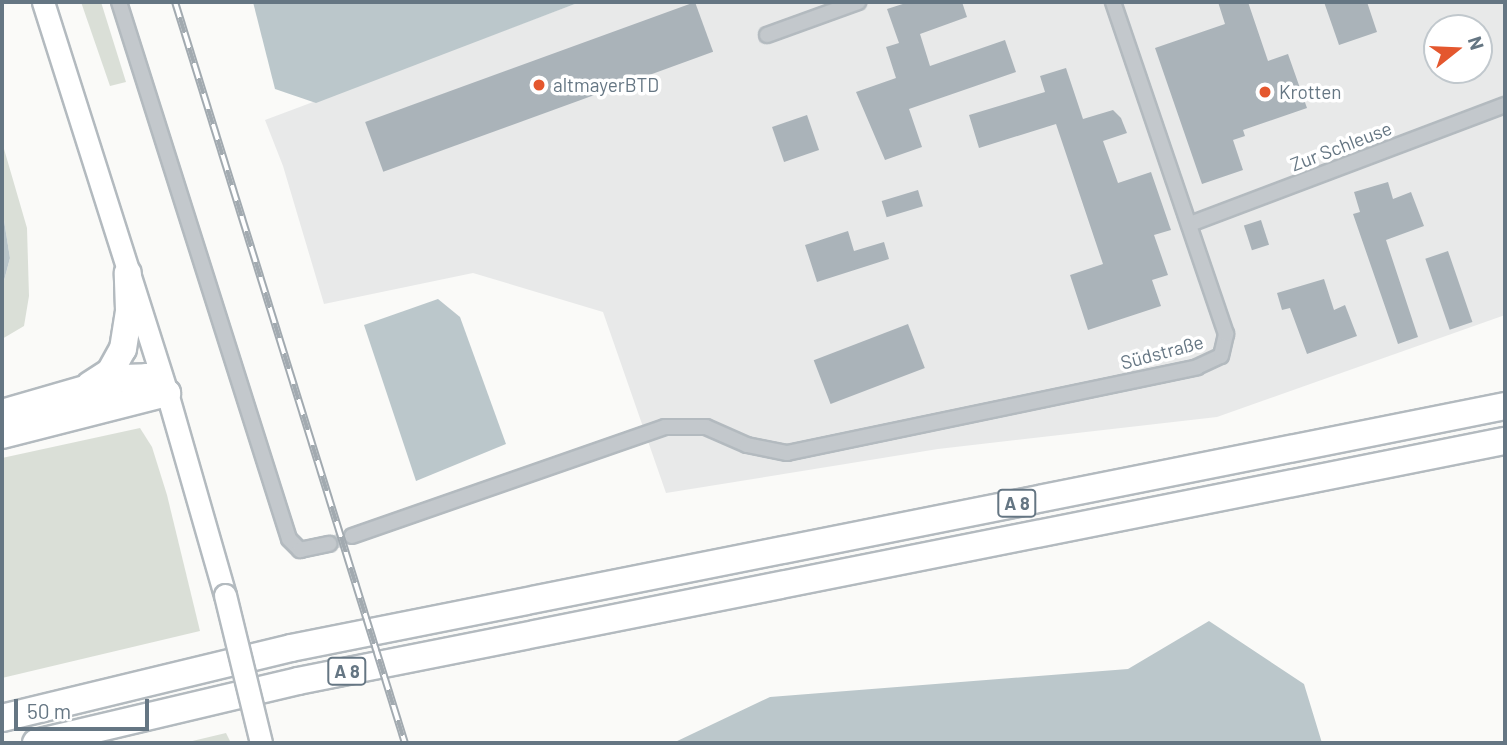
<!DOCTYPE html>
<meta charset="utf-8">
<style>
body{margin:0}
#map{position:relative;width:1507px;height:745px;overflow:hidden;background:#fafaf8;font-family:Barlow,sans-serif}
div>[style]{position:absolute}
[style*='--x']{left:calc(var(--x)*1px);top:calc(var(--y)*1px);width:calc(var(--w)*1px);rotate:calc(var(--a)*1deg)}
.built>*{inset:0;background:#e8e9e9}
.green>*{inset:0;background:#dadfd7}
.water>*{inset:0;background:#bbc7cb}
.building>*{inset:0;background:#aab3b9;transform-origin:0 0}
.street-tunnel>*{height:14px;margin-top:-7px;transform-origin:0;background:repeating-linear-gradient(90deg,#d5d9db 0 14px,transparent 0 21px)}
.roads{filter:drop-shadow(2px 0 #b3babf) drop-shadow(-2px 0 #b3babf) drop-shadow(0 2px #b3babf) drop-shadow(0 -2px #b3babf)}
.street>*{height:14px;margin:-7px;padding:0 7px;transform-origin:7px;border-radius:7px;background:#c3c8cc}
.secondary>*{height:21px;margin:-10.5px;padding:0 10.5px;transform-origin:10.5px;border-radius:10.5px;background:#fff}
.highway>*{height:26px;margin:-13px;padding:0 13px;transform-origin:13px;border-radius:13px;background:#fff}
.rail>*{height:8px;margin-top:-4px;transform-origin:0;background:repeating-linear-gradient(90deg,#fff 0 16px,#a2aab0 0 32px);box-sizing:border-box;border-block:2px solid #a2aab0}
.bridges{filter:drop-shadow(2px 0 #b3babf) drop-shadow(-2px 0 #b3babf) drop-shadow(0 2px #b3babf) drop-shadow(0 -2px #b3babf)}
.secondary-bridge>*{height:21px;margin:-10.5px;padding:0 10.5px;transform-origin:10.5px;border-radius:10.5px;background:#fff}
.dots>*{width:19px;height:19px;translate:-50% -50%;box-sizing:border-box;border:4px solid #fff;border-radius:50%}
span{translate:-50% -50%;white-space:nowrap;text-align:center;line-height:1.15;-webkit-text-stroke:7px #fff;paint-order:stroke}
.shield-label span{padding:2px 5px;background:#fff;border:2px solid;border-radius:5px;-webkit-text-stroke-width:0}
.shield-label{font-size:18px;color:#657683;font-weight:700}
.poi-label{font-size:19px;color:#657683}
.left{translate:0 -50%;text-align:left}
.street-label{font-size:19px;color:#657683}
.frame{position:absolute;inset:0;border:4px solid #657683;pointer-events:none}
.north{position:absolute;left:1423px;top:14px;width:70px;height:70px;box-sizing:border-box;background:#fff;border:2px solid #c1c8cd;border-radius:50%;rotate:72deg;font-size:19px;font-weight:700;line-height:28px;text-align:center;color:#657683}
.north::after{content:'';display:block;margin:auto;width:24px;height:32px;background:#e4572e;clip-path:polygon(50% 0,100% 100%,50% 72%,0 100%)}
.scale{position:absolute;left:14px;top:699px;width:135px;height:32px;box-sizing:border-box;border:4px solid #657683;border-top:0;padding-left:9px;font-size:21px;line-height:24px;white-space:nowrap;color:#657683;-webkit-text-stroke:5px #fff;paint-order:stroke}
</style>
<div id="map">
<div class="built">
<div style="clip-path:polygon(evenodd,580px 2px,1505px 2px,1505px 315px,1217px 417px,938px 449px,666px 493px,603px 312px,473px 273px,324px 304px,283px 166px,265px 120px,580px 2px,1437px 28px,1479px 28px,1479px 70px,1437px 70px,1437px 28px)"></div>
</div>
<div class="green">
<div style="clip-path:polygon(81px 2px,101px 2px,126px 82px,110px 86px)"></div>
<div style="clip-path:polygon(2px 142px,27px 228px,29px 296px,24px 326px,2px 339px,2px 288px,10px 258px,2px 208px)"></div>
<div style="clip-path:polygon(140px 428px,152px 447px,167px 495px,200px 631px,2px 678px,2px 458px)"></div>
<div style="clip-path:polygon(226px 733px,231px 743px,184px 743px)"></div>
</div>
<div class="water">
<div style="clip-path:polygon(253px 2px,580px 2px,316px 103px,275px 89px)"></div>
<div style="clip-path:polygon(2px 208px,10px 258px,2px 288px)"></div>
<div style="clip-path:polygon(438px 299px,460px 317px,506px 444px,416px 481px,364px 325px)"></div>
<div style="clip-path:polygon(1209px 621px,1304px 684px,1322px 743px,673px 743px,770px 697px,1128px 669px)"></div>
</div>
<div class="building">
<div style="left:695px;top:2px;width:53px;height:351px;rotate:70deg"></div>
<div style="clip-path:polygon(909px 2px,962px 2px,967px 17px,920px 34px,930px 66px,1005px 40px,1016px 72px,909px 109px,922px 147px,885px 160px,856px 92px,896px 78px,886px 47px,899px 43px,887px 9px)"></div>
<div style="clip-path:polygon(1218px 2px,1248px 2px,1268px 61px,1288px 54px,1307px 108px,1243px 130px,1245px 136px,1233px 140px,1243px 170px,1202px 184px,1155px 48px,1225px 24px)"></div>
<div style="clip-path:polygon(1324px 2px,1367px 2px,1377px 32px,1339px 45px)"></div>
<div style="clip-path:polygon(1066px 68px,1083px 119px,1113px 110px,1121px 118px,1127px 133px,1103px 141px,1118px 183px,1151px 172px,1171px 230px,1154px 235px,1168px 275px,1152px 280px,1161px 306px,1088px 330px,1070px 275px,1103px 264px,1056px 124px,979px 148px,969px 115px,1045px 92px,1040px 76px)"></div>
<div style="left:807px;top:115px;width:37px;height:37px;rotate:71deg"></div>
<div style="clip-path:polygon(1388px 182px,1393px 199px,1411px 192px,1424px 226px,1386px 240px,1418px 337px,1398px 344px,1353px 214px,1360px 212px,1354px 192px)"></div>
<div style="left:918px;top:190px;width:17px;height:38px;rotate:73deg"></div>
<div style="left:1261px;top:220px;width:26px;height:18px;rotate:72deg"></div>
<div style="clip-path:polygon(848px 231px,854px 251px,884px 242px,889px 259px,817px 282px,805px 245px)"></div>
<div style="left:1448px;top:251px;width:75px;height:24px;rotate:71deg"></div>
<div style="clip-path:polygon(1324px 279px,1334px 310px,1345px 305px,1357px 336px,1307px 354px,1290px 308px,1282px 310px,1277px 293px)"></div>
<div style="left:908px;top:324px;width:47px;height:101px;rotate:69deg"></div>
</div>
<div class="street-tunnel">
<div style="--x:329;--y:544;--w:24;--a:-19"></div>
</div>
<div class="roads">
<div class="street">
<div style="--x:119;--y:2;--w:563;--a:72.43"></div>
<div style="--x:289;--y:539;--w:16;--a:45"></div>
<div style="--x:300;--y:550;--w:30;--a:-12"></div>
<div style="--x:767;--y:35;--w:97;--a:-19.9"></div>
<div style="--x:1190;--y:224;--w:337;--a:-20.7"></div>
<div style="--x:352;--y:536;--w:331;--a:-19.2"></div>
<div style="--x:665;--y:427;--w:41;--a:0"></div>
<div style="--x:706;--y:427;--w:45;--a:23.7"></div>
<div style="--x:747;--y:445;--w:41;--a:11.3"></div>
<div style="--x:787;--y:453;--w:419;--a:-11.8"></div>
<div style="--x:1197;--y:367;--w:26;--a:-25"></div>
<div style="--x:1221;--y:356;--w:23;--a:-77"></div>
<div style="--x:1226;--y:334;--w:351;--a:-108.8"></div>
</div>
<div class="secondary">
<div style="--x:43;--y:2;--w:410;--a:72.4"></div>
<div style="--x:167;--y:393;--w:210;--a:74"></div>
</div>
<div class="highway">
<div style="--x:90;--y:385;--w:24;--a:-33"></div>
<div style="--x:110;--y:372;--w:26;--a:-61"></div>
<div style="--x:123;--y:349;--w:39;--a:-81"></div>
<div style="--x:129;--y:310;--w:37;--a:-92"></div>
<div style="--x:2;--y:413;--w:126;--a:-16.1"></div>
<div style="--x:123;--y:378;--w:24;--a:-2"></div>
<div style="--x:147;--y:377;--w:26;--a:39"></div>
<div style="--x:167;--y:393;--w:170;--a:165.7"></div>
<div style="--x:2;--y:718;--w:297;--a:-13.6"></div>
<div style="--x:291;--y:648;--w:1238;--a:-11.27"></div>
<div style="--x:36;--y:743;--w:269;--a:-13.3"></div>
<div style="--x:298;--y:681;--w:1231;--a:-11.25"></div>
</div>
</div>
<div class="rail">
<div style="--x:175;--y:2;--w:776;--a:72.76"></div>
</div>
<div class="bridges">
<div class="secondary-bridge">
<div style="--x:225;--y:595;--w:152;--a:76.3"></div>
</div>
</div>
<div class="dots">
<div style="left:539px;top:85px;background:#e4572e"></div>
<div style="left:1265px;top:92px;background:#e4572e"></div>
</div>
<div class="shield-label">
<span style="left:1017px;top:503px">A 8</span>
<span style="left:347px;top:671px">A 8</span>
</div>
<div class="poi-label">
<span class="left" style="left:553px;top:85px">altmayerBTD</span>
<span class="left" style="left:1279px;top:92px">Krotten</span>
</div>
<div class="street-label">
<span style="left:1341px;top:146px;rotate:-21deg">Zur Schleuse</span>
<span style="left:1162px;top:352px;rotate:-15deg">Südstraße</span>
</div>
<div class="frame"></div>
<div class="north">N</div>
<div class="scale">50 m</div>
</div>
